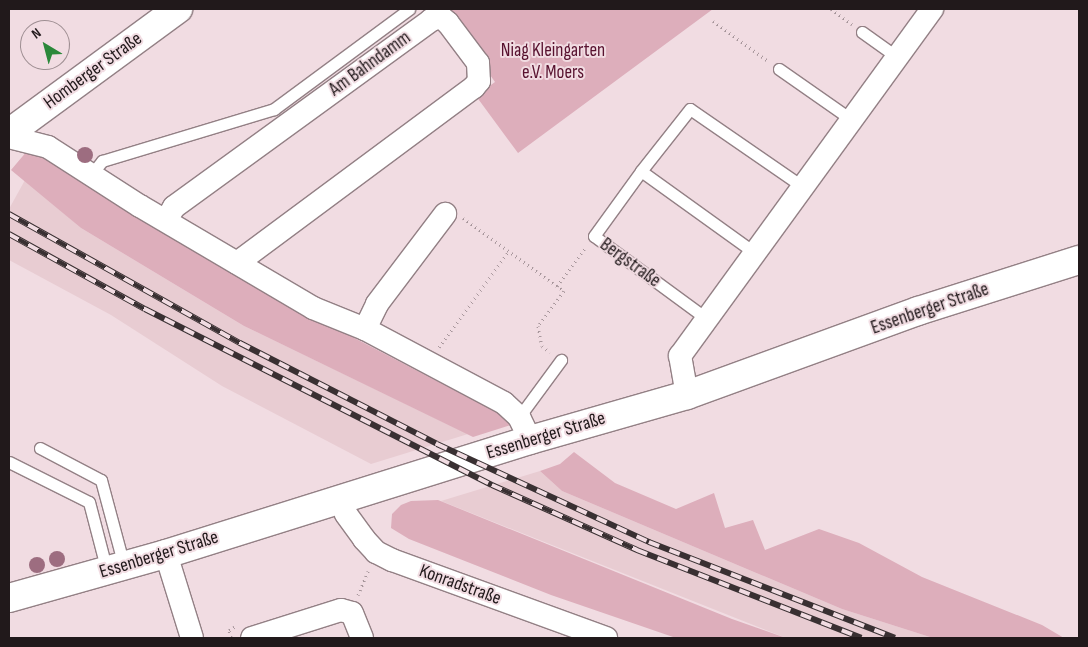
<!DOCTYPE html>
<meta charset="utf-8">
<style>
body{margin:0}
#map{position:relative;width:1088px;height:647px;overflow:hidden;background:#f1dce2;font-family:"Sofia Sans Condensed",sans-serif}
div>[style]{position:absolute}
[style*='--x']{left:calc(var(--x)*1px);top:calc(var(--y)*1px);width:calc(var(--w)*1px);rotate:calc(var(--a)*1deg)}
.built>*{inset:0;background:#e8ccd2}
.green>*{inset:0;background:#ddaebb}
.path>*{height:3px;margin-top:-1.5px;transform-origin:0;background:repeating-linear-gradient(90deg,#a7969b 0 1px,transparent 0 5px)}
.roads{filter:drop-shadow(1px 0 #938085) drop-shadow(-1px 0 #938085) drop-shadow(0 1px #938085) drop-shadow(0 -1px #938085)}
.lane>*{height:11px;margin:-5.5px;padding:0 5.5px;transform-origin:5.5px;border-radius:5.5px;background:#fff}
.street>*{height:22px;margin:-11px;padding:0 11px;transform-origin:11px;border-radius:11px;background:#fff}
.secondary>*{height:28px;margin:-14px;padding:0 14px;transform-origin:14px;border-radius:14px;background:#fff}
.rail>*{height:5.5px;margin-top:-2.75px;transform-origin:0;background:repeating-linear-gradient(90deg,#f1dce2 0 11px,#393032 0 22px);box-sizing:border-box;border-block:1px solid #393032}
.trees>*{width:16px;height:16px;margin:-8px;border-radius:50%;background:#9d6d80}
span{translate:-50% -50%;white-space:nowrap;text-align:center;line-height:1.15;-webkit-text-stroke:4px #f1dce2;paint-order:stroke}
.park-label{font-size:19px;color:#58122f}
.street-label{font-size:19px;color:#21191b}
.frame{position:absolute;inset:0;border:10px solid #21191b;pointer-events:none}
.north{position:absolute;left:20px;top:20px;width:50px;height:50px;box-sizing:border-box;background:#f1dce2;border:1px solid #9e8e92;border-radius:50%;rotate:323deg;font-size:14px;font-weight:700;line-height:20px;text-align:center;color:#21191b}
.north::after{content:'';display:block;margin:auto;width:18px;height:22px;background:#2b883a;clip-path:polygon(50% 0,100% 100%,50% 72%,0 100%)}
</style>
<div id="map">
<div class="built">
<div style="clip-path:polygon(25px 180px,81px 228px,244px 326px,468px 434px,371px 464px,222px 386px,111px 315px,9px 260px,9px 209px)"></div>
<div style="clip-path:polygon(540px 471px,562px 491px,842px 609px,933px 638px,786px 638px,441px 501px)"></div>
</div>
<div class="green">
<div style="clip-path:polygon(444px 9px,713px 9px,518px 153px,476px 96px,495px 82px)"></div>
<div style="clip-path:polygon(33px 144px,295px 307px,517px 423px,473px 437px,244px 326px,81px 228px,11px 170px)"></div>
<div style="clip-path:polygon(574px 452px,615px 483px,676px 509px,714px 493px,725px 528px,753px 520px,765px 550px,819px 529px,859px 543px,922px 577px,1042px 625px,1064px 638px,933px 638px,842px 609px,562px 491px,540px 471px,560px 464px)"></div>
<div style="clip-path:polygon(438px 500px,732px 619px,786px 638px,676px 638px,551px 595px,409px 539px,391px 528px,392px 514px,401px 505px,411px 501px)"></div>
</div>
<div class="path">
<div style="--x:831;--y:9;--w:26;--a:36"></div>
<div style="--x:713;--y:21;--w:68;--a:36"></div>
<div style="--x:463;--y:218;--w:125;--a:35.9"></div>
<div style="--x:564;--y:291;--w:44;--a:126.6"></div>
<div style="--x:538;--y:326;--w:20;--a:79"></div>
<div style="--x:542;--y:346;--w:10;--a:37"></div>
<div style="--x:557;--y:286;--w:47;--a:-53.6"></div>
<div style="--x:439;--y:347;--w:119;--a:-53.9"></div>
<div style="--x:358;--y:595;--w:26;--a:-67"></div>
<div style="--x:231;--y:637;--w:7;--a:-106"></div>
<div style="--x:229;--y:630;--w:8;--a:-30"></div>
</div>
<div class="roads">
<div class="lane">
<div style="--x:862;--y:32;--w:43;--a:35.5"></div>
<div style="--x:779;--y:69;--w:89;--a:34.9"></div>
<div style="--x:641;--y:171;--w:140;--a:35.7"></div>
<div style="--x:91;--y:175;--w:18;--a:-52"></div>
<div style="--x:102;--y:161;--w:180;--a:-16.8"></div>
<div style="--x:274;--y:109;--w:168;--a:-36.5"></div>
<div style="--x:707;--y:319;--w:140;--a:-143.7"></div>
<div style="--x:594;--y:236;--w:80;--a:-54.1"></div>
<div style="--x:641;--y:171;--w:79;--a:-51.7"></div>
<div style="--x:690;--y:109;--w:137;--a:34.6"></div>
<div style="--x:519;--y:417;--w:71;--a:-53.6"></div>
<div style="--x:40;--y:448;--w:69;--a:27.7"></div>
<div style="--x:101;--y:480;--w:89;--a:75"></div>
<div style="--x:9;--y:462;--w:89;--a:26.6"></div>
<div style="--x:89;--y:502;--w:71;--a:75.4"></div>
</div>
<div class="street">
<div style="--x:9;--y:137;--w:40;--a:14.4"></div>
<div style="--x:48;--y:147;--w:109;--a:32.7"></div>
<div style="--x:140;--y:206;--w:201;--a:30.5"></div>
<div style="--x:313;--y:308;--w:56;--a:22"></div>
<div style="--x:365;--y:329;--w:157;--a:28"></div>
<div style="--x:504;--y:403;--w:21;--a:43"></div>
<div style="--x:519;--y:417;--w:25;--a:64"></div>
<div style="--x:166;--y:220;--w:15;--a:-58"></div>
<div style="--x:174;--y:207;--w:318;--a:-36"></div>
<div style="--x:431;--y:20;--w:10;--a:-17"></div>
<div style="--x:441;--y:17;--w:9;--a:41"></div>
<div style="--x:448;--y:23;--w:50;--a:53.1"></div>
<div style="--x:478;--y:63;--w:18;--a:87"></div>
<div style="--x:479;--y:81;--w:8;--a:130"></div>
<div style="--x:474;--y:87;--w:295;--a:143.4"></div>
<div style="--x:365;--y:329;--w:28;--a:-64"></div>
<div style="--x:377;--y:304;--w:113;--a:-52.9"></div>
<div style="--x:687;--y:395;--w:40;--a:-100"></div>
<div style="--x:680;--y:356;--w:429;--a:-54"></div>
<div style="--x:340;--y:498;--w:17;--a:69"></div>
<div style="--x:346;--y:514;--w:31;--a:54"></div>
<div style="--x:364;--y:539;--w:18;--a:47"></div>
<div style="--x:376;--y:552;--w:18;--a:27"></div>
<div style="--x:392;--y:560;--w:228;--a:20"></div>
<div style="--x:166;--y:554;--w:88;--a:72.8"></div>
<div style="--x:252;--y:638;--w:93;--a:-17.5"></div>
<div style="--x:341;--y:610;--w:11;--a:15"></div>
<div style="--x:352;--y:613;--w:27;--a:68"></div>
</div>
<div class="secondary">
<div style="--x:9;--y:133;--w:210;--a:-36.3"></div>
<div style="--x:9;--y:598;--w:163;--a:-15.7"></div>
<div style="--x:166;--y:554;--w:381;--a:-17.4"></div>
<div style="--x:530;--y:440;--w:163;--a:-16"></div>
<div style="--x:687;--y:395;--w:246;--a:-20"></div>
<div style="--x:918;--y:311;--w:169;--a:-17.6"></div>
</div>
</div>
<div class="rail">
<div style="--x:9;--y:214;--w:265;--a:29.2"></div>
<div style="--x:240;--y:343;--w:221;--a:27.1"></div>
<div style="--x:437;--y:444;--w:234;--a:24.8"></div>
<div style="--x:649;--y:542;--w:264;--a:21.3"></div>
<div style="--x:9;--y:234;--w:155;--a:28.9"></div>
<div style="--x:145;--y:309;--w:389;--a:26.9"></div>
<div style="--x:492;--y:485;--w:159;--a:24.1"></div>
<div style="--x:637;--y:550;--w:241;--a:21.4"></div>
</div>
<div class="trees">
<div style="left:85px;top:155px"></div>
<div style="left:57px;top:559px"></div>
<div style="left:37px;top:565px"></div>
</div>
<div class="park-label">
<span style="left:553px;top:62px">Niag Kleingarten<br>e.V. Moers</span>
</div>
<div class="street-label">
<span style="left:370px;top:64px;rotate:-36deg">Am Bahndamm</span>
<span style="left:93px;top:71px;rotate:-36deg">Homberger Straße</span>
<span style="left:630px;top:263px;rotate:36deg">Bergstraße</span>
<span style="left:930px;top:309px;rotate:-19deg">Essenberger Straße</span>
<span style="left:546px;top:436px;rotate:-17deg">Essenberger Straße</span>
<span style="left:159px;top:555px;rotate:-17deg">Essenberger Straße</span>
<span style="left:460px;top:585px;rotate:20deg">Konradstraße</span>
</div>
<div class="frame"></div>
<div class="north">N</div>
</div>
